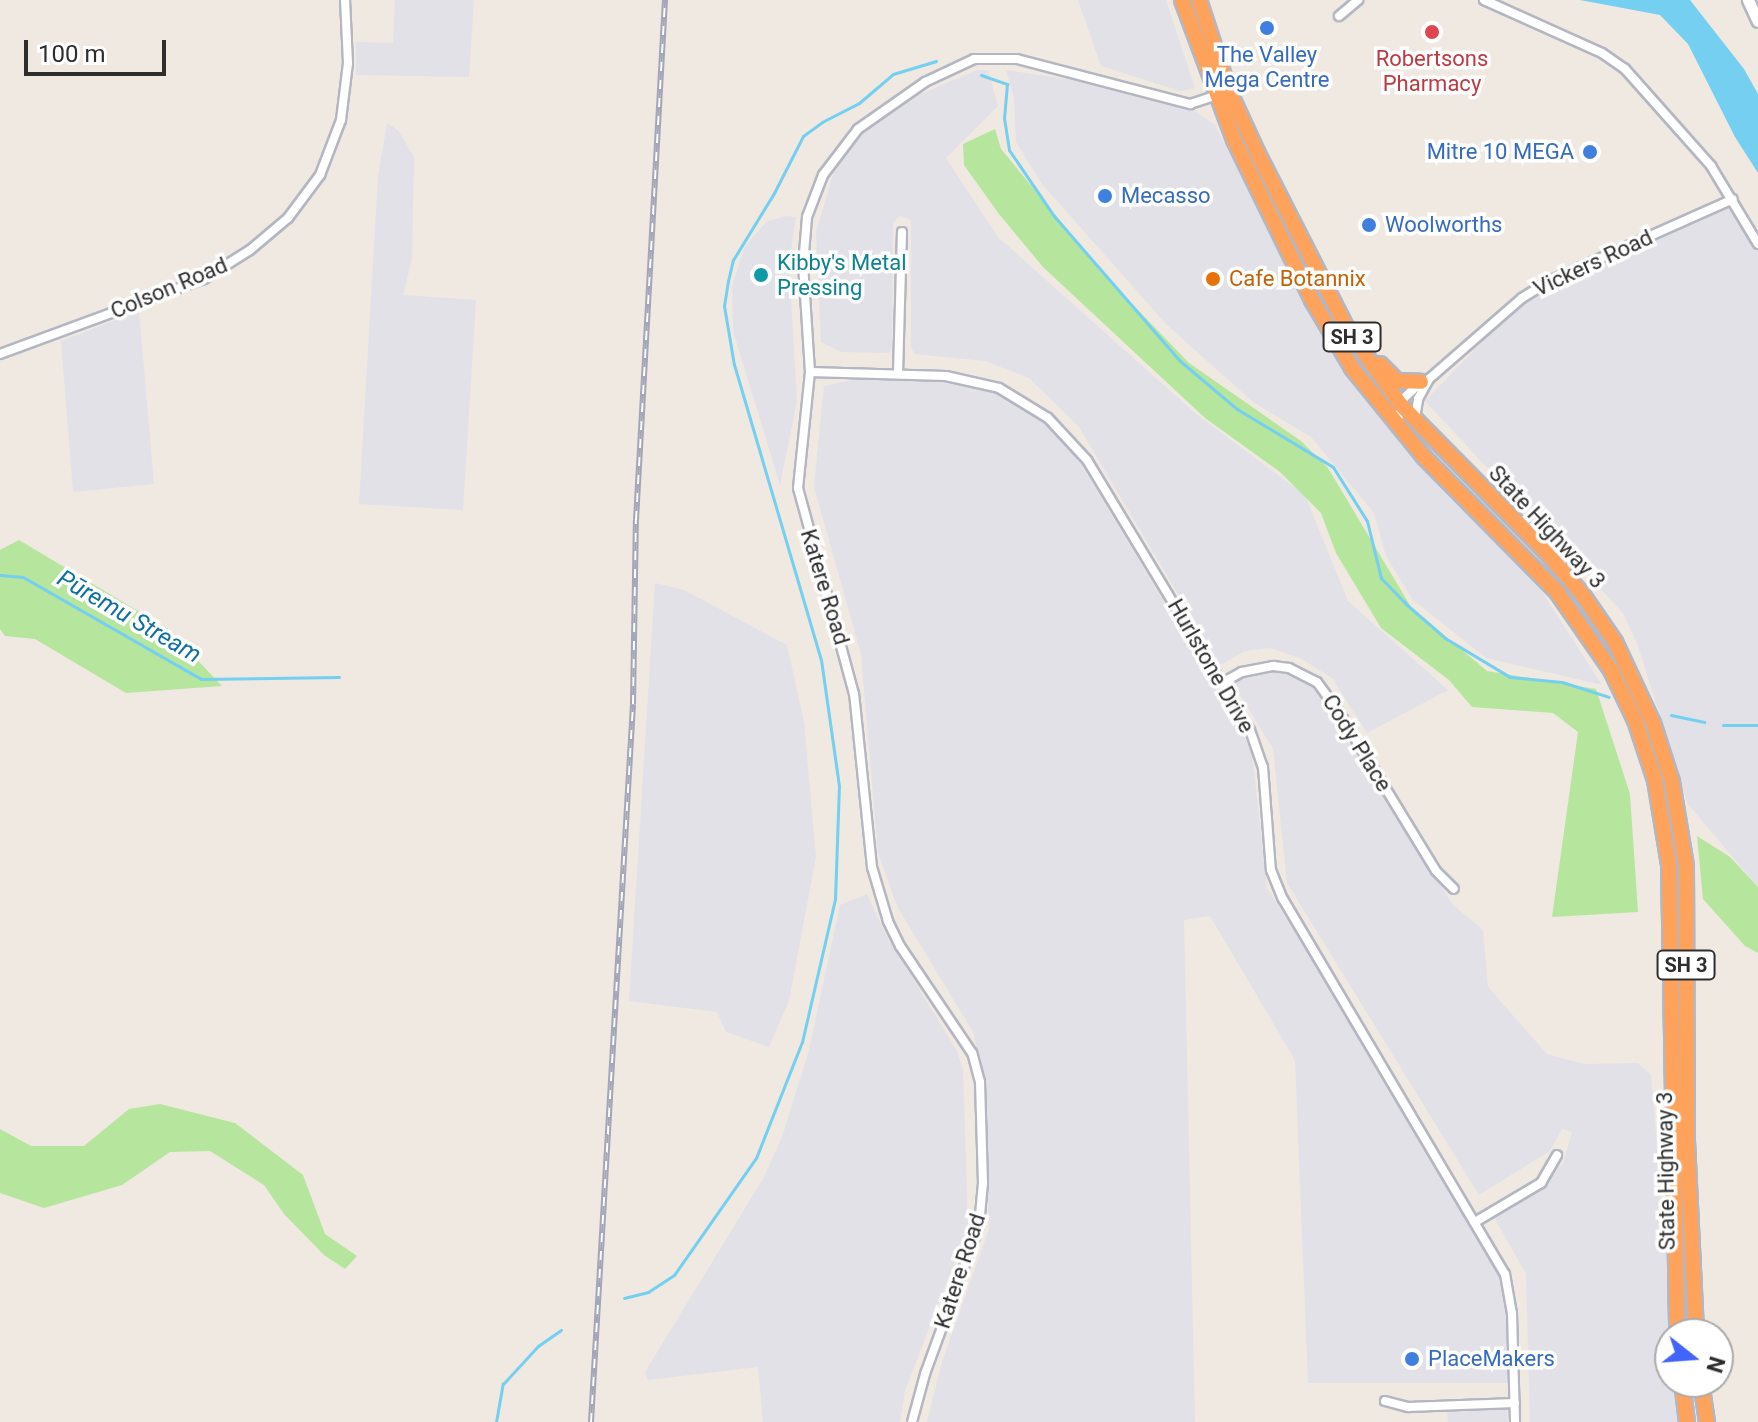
<!DOCTYPE html>
<meta charset="utf-8">
<style>
body{margin:0}
#map{position:relative;width:1758px;height:1422px;overflow:hidden;background:#efe9e1;font-family:Roboto,sans-serif}
div>[style]{position:absolute}
[style*='--x']{left:calc(var(--x)*1px);top:calc(var(--y)*1px);width:calc(var(--w)*1px);rotate:calc(var(--a)*1deg)}
.industrial>*{inset:0;background:#e3e1e8}
.green>*{inset:0;background:#b6e59e}
.water>*{inset:0;background:#75cff0}
.stream>*{height:3px;margin:-1.5px;padding:0 1.5px;transform-origin:1.5px;border-radius:1.5px;background:#75cff0}
.roads{filter:drop-shadow(2px 0 #b4b7c1) drop-shadow(-2px 0 #b4b7c1) drop-shadow(0 2px #b4b7c1) drop-shadow(0 -2px #b4b7c1)}
.street>*{height:8px;margin:-4px;padding:0 4px;transform-origin:4px;border-radius:4px;background:#fff}
.secondary>*{height:11px;margin:-5.5px;padding:0 5.5px;transform-origin:5.5px;border-radius:5.5px;background:#fff}
.highway>*{height:14px;margin:-7px;padding:0 7px;transform-origin:7px;border-radius:7px;background:#ffa35c}
.rail>*{height:6px;margin-top:-3px;transform-origin:0;background:repeating-linear-gradient(90deg,#fff 0 9px,#a3a6b8 0 18px);box-sizing:border-box;border-block:2px solid #a3a6b8}
.dots>*{width:22px;height:22px;translate:-50% -50%;box-sizing:border-box;border:4px solid #fff;border-radius:50%}
span{translate:-50% -50%;white-space:nowrap;text-align:center;line-height:1.15;-webkit-text-stroke:7px #fff;paint-order:stroke}
.shield-label span{padding:2px 6px;background:#fff;border:2px solid;border-radius:6px;-webkit-text-stroke-width:0}
.shield-label{font-size:20px;color:#2e2e2e;font-weight:700}
.shop-label{font-size:22px;color:#366cbe}
.right{translate:-100% -50%;text-align:right}
.left{translate:0 -50%;text-align:left}
.health-label{font-size:22px;color:#be3a42}
.culture-label{font-size:22px;color:#0d838f}
.street-label{font-size:22px;color:#2e2e2e}
.food-label{font-size:22px;color:#c56008}
.water-label{font-size:24px;color:#0d6fa3;font-style:italic}
.north{position:absolute;left:1654px;top:1318px;width:80px;height:80px;box-sizing:border-box;background:#fff;border:2px solid #ababab;border-radius:50%;rotate:107deg;font-size:22px;font-weight:700;line-height:32px;text-align:center;color:#2e2e2e}
.north::after{content:'';display:block;margin:auto;width:28px;height:36px;background:#4264fb;clip-path:polygon(50% 0,100% 100%,50% 72%,0 100%)}
.scale{position:absolute;left:24px;top:40px;width:142px;height:36px;box-sizing:border-box;border:4px solid #2e2e2e;border-top:0;padding-left:10px;font-size:24px;line-height:28px;white-space:nowrap;color:#2e2e2e;-webkit-text-stroke:6px #fff;paint-order:stroke}
</style>
<div id="map">
<div class="industrial">
<div style="clip-path:polygon(395px 0,474px 0,469px 77px,356px 75px,356px 42px,393px 43px)"></div>
<div style="clip-path:polygon(1078px 0,1166px 0,1195px 88px,1180px 91px,1101px 66px)"></div>
<div style="clip-path:polygon(977px 70px,988px 70px,998px 106px,946px 158px,998px 237px,1195px 413px,1305px 495px,1348px 601px,1448px 690px,1367px 733px,1332px 678px,1300px 658px,1270px 648px,1245px 651px,1220px 665px,1079px 427px,1029px 378px,985px 361px,915px 354px,911px 348px,911px 220px,899px 216px,893px 223px,892px 346px,889px 353px,841px 352px,821px 342px,816px 232px,836px 164px,872px 125px,902px 102px)"></div>
<div style="clip-path:polygon(1006px 70px,1093px 83px,1189px 107px,1215px 125px,1306px 302px,1341px 357px,1531px 575px,1602px 685px,1486px 658px,1412px 599px,1386px 556px,1374px 513px,1311px 437px,1253px 402px,1167px 325px,1042px 184px,1016px 142px,1014px 97px)"></div>
<div style="clip-path:polygon(387px 123px,398px 130px,414px 157px,412px 259px,403px 295px,476px 300px,463px 510px,359px 504px,378px 176px)"></div>
<div style="clip-path:polygon(1729px 208px,1739px 209px,1758px 247px,1758px 887px,1688px 804px,1637px 643px,1623px 613px,1425px 401px,1518px 305px,1550px 286px)"></div>
<div style="clip-path:polygon(785px 216px,796px 217px,789px 264px,797px 401px,780px 485px,733px 331px,732px 287px,744px 248px,766px 222px)"></div>
<div style="clip-path:polygon(139px 311px,154px 484px,73px 492px,61px 341px)"></div>
<div style="clip-path:polygon(918px 373px,1003px 390px,1060px 437px,1082px 466px,1238px 725px,1252px 753px,1267px 888px,1495px 1251px,1506px 1284px,1509px 1383px,1308px 1383px,1295px 1060px,1210px 916px,1184px 920px,1195px 1422px,927px 1422px,941px 1365px,989px 1229px,985px 1080px,973px 1032px,898px 908px,878px 853px,861px 654px,814px 487px,824px 386px,874px 375px)"></div>
<div style="clip-path:polygon(655px 583px,684px 590px,787px 645px,804px 722px,816px 857px,789px 1001px,769px 1047px,726px 1032px,717px 1012px,629px 1001px)"></div>
<div style="clip-path:polygon(1272px 670px,1297px 672px,1327px 697px,1452px 904px,1483px 930px,1488px 987px,1547px 1054px,1584px 1064px,1638px 1063px,1651px 1075px,1673px 1334px,1670px 1382px,1677px 1382px,1682px 1422px,1530px 1422px,1526px 1274px,1489px 1208px,1563px 1164px,1572px 1132px,1562px 1129px,1550px 1151px,1479px 1195px,1287px 883px,1273px 749px,1232px 682px,1251px 673px)"></div>
<div style="clip-path:polygon(867px 894px,885px 933px,957px 1051px,963px 1069px,968px 1227px,905px 1391px,900px 1422px,763px 1422px,758px 1367px,648px 1380px,645px 1372px,764px 1177px,782px 1137px,809px 1050px,840px 905px)"></div>
<div style="clip-path:polygon(1507px 1404px,1508px 1422px,1448px 1422px,1447px 1407px)"></div>
</div>
<div class="green">
<div style="clip-path:polygon(995px 129px,1001px 149px,1109px 280px,1189px 363px,1301px 441px,1328px 468px,1411px 607px,1487px 671px,1596px 689px,1630px 794px,1638px 912px,1552px 917px,1578px 732px,1553px 713px,1472px 707px,1449px 680px,1381px 628px,1336px 553px,1321px 513px,1280px 472px,1205px 418px,1043px 267px,999px 214px,964px 165px,963px 144px)"></div>
<div style="clip-path:polygon(19px 540px,168px 629px,222px 686px,126px 693px,35px 639px,5px 636px,0 629px,0 550px)"></div>
<div style="clip-path:polygon(1697px 836px,1730px 857px,1758px 887px,1758px 953px,1745px 946px,1703px 899px)"></div>
<div style="clip-path:polygon(160px 1104px,235px 1123px,303px 1175px,325px 1234px,357px 1256px,345px 1269px,324px 1255px,284px 1214px,264px 1185px,210px 1151px,170px 1152px,122px 1185px,44px 1208px,0 1193px,0 1129px,31px 1146px,84px 1146px,129px 1109px)"></div>
</div>
<div class="water">
<div style="clip-path:polygon(1580px 0,1690px 0,1744px 69px,1758px 94px,1758px 173px,1735px 137px,1688px 44px,1660px 15px)"></div>
</div>
<div class="stream">
<div style="--x:981;--y:75;--w:28;--a:19"></div>
<div style="--x:1007;--y:84;--w:34;--a:95"></div>
<div style="--x:1004;--y:118;--w:32;--a:81"></div>
<div style="--x:1009;--y:150;--w:80;--a:55.7"></div>
<div style="--x:1054;--y:216;--w:191;--a:49"></div>
<div style="--x:1179;--y:360;--w:76;--a:40.2"></div>
<div style="--x:1237;--y:409;--w:112;--a:31.1"></div>
<div style="--x:1333;--y:467;--w:64;--a:57.8"></div>
<div style="--x:1367;--y:521;--w:59;--a:76.2"></div>
<div style="--x:1381;--y:578;--w:36;--a:46"></div>
<div style="--x:1406;--y:604;--w:52;--a:41.1"></div>
<div style="--x:1445;--y:638;--w:76;--a:31"></div>
<div style="--x:1510;--y:677;--w:52;--a:5.5"></div>
<div style="--x:1562;--y:682;--w:49;--a:17.7"></div>
<div style="--x:0;--y:575;--w:23;--a:5"></div>
<div style="--x:23;--y:577;--w:205;--a:29.8"></div>
<div style="--x:201;--y:679;--w:138;--a:-0.8"></div>
<div style="--x:1671;--y:715;--w:34;--a:12"></div>
<div style="--x:1723;--y:725;--w:35;--a:0"></div>
<div style="--x:624;--y:1298;--w:25;--a:-14"></div>
<div style="--x:648;--y:1292;--w:31;--a:-33"></div>
<div style="--x:674;--y:1275;--w:143;--a:-55"></div>
<div style="--x:756;--y:1158;--w:125;--a:-68.4"></div>
<div style="--x:802;--y:1042;--w:147;--a:-77"></div>
<div style="--x:835;--y:899;--w:113;--a:-88"></div>
<div style="--x:839;--y:786;--w:127;--a:-98.1"></div>
<div style="--x:821;--y:660;--w:308;--a:-106.4"></div>
<div style="--x:734;--y:365;--w:60;--a:-99.6"></div>
<div style="--x:724;--y:306;--w:25;--a:-81"></div>
<div style="--x:728;--y:281;--w:22;--a:-77"></div>
<div style="--x:733;--y:260;--w:79;--a:-58.5"></div>
<div style="--x:774;--y:193;--w:64;--a:-63"></div>
<div style="--x:803;--y:136;--w:24;--a:-36"></div>
<div style="--x:822;--y:122;--w:42;--a:-27.2"></div>
<div style="--x:859;--y:103;--w:45;--a:-40.5"></div>
<div style="--x:893;--y:74;--w:45;--a:-16.8"></div>
<div style="--x:496;--y:1422;--w:39;--a:-80"></div>
<div style="--x:503;--y:1384;--w:52;--a:-47.4"></div>
<div style="--x:538;--y:1346;--w:28;--a:-35"></div>
</div>
<div class="roads">
<div class="street">
<div style="--x:1484;--y:0;--w:129;--a:24.2"></div>
<div style="--x:1602;--y:53;--w:28;--a:35"></div>
<div style="--x:1625;--y:69;--w:130;--a:48.4"></div>
<div style="--x:1711;--y:166;--w:91;--a:58.9"></div>
<div style="--x:1339;--y:16;--w:25;--a:-40"></div>
<div style="--x:0;--y:354;--w:217;--a:-20.2"></div>
<div style="--x:204;--y:279;--w:54;--a:-32.2"></div>
<div style="--x:250;--y:250;--w:50;--a:-40.1"></div>
<div style="--x:288;--y:218;--w:54;--a:-53.3"></div>
<div style="--x:320;--y:175;--w:59;--a:-69.1"></div>
<div style="--x:341;--y:120;--w:57;--a:-83"></div>
<div style="--x:348;--y:63;--w:63;--a:-92.7"></div>
<div style="--x:810;--y:372;--w:136;--a:1.7"></div>
<div style="--x:946;--y:376;--w:54;--a:12.8"></div>
<div style="--x:999;--y:388;--w:57;--a:31.5"></div>
<div style="--x:1048;--y:418;--w:57;--a:47.1"></div>
<div style="--x:1087;--y:460;--w:315;--a:58.9"></div>
<div style="--x:1250;--y:730;--w:39;--a:71"></div>
<div style="--x:1263;--y:767;--w:103;--a:85.6"></div>
<div style="--x:1271;--y:870;--w:31;--a:68"></div>
<div style="--x:1283;--y:899;--w:436;--a:59.4"></div>
<div style="--x:1505;--y:1274;--w:40;--a:80"></div>
<div style="--x:1512;--y:1313;--w:109;--a:88.4"></div>
<div style="--x:898;--y:374;--w:142;--a:-88.4"></div>
<div style="--x:1415;--y:419;--w:20;--a:-81"></div>
<div style="--x:1418;--y:399;--w:23;--a:-61"></div>
<div style="--x:1429;--y:379;--w:123;--a:-41.1"></div>
<div style="--x:1522;--y:298;--w:32;--a:-32"></div>
<div style="--x:1549;--y:281;--w:201;--a:-24"></div>
<div style="--x:1396;--y:426;--w:29;--a:-74"></div>
<div style="--x:1404;--y:398;--w:22;--a:-43"></div>
<div style="--x:1222;--y:683;--w:23;--a:-29"></div>
<div style="--x:1242;--y:672;--w:32;--a:-11"></div>
<div style="--x:1273;--y:666;--w:16;--a:7"></div>
<div style="--x:1289;--y:668;--w:31;--a:27"></div>
<div style="--x:1317;--y:682;--w:37;--a:54"></div>
<div style="--x:1339;--y:712;--w:186;--a:58.6"></div>
<div style="--x:1436;--y:871;--w:25;--a:45"></div>
<div style="--x:1475;--y:1222;--w:77;--a:-30.6"></div>
<div style="--x:1541;--y:1183;--w:32;--a:-60"></div>
<div style="--x:1385;--y:1401;--w:24;--a:15"></div>
<div style="--x:1408;--y:1407;--w:107;--a:-2.1"></div>
<div style="--x:912;--y:1422;--w:50;--a:-74.8"></div>
<div style="--x:925;--y:1374;--w:158;--a:-70"></div>
<div style="--x:979;--y:1226;--w:43;--a:-84.7"></div>
<div style="--x:983;--y:1183;--w:101;--a:-91.7"></div>
<div style="--x:980;--y:1082;--w:30;--a:-105"></div>
<div style="--x:972;--y:1053;--w:129;--a:-123.9"></div>
<div style="--x:900;--y:946;--w:28;--a:-116"></div>
<div style="--x:888;--y:921;--w:56;--a:-106.5"></div>
<div style="--x:872;--y:867;--w:174;--a:-95.9"></div>
<div style="--x:854;--y:694;--w:213;--a:-105.2"></div>
<div style="--x:798;--y:488;--w:117;--a:-84.1"></div>
<div style="--x:810;--y:372;--w:107;--a:-93.7"></div>
<div style="--x:803;--y:265;--w:48;--a:-85.2"></div>
<div style="--x:807;--y:217;--w:45;--a:-69.1"></div>
<div style="--x:823;--y:175;--w:58;--a:-52.7"></div>
<div style="--x:858;--y:129;--w:82;--a:-35"></div>
<div style="--x:925;--y:82;--w:54;--a:-25.1"></div>
<div style="--x:974;--y:59;--w:43;--a:0"></div>
<div style="--x:1017;--y:59;--w:179;--a:14.6"></div>
<div style="--x:1190;--y:104;--w:33;--a:-18"></div>
</div>
<div class="secondary">
<div style="--x:1748;--y:0;--w:23;--a:65"></div>
</div>
<div class="highway">
<div style="--x:1182;--y:0;--w:149;--a:69.6"></div>
<div style="--x:1234;--y:140;--w:178;--a:64"></div>
<div style="--x:1312;--y:300;--w:79;--a:59.5"></div>
<div style="--x:1352;--y:368;--w:114;--a:51"></div>
<div style="--x:1424;--y:457;--w:190;--a:45.4"></div>
<div style="--x:1557;--y:592;--w:95;--a:55.3"></div>
<div style="--x:1611;--y:670;--w:55;--a:64.4"></div>
<div style="--x:1635;--y:720;--w:63;--a:71.6"></div>
<div style="--x:1655;--y:780;--w:86;--a:80.6"></div>
<div style="--x:1669;--y:865;--w:469;--a:89"></div>
<div style="--x:1199;--y:0;--w:96;--a:71.8"></div>
<div style="--x:1229;--y:91;--w:69;--a:65.3"></div>
<div style="--x:1258;--y:154;--w:196;--a:63"></div>
<div style="--x:1347;--y:329;--w:93;--a:54.6"></div>
<div style="--x:1401;--y:405;--w:206;--a:45.4"></div>
<div style="--x:1546;--y:552;--w:55;--a:49.4"></div>
<div style="--x:1582;--y:594;--w:58;--a:55.5"></div>
<div style="--x:1615;--y:642;--w:89;--a:64.9"></div>
<div style="--x:1653;--y:723;--w:62;--a:72.1"></div>
<div style="--x:1672;--y:782;--w:85;--a:80.5"></div>
<div style="--x:1686;--y:866;--w:275;--a:89.8"></div>
<div style="--x:1687;--y:1141;--w:193;--a:87.3"></div>
<div style="--x:1380;--y:364;--w:24;--a:45"></div>
<div style="--x:1397;--y:381;--w:24;--a:2"></div>
<div style="--x:1682;--y:1382;--w:40;--a:82.9"></div>
<div style="--x:1701;--y:1382;--w:40;--a:81.5"></div>
</div>
</div>
<div class="rail">
<div style="--x:591;--y:1422;--w:719;--a:-86.65"></div>
<div style="--x:633;--y:704;--w:184;--a:-89.1"></div>
<div style="--x:636;--y:520;--w:521;--a:-86.81"></div>
</div>
<div class="dots">
<div style="left:1267px;top:28px;background:#3f7fe0"></div>
<div style="left:1432px;top:32px;background:#e0444e"></div>
<div style="left:1590px;top:152px;background:#3f7fe0"></div>
<div style="left:1105px;top:196px;background:#3f7fe0"></div>
<div style="left:1369px;top:225px;background:#3f7fe0"></div>
<div style="left:761px;top:275px;background:#0f9aa8"></div>
<div style="left:1213px;top:279px;background:#e8710a"></div>
<div style="left:1412px;top:1359px;background:#3f7fe0"></div>
</div>
<div class="shield-label">
<span style="left:1352px;top:337px">SH 3</span>
<span style="left:1686px;top:965px">SH 3</span>
</div>
<div class="shop-label">
<span style="left:1267px;top:67px">The Valley<br>Mega Centre</span>
<span class="right" style="left:1574px;top:152px">Mitre 10 MEGA</span>
<span class="left" style="left:1121px;top:196px">Mecasso</span>
<span class="left" style="left:1385px;top:225px">Woolworths</span>
<span class="left" style="left:1428px;top:1359px">PlaceMakers</span>
</div>
<div class="health-label">
<span style="left:1432px;top:71px">Robertsons<br>Pharmacy</span>
</div>
<div class="culture-label">
<span class="left" style="left:777px;top:275px">Kibby's Metal<br>Pressing</span>
</div>
<div class="street-label">
<span style="left:1593px;top:263px;rotate:-25deg">Vickers Road</span>
<span style="left:169px;top:288px;rotate:-23deg">Colson Road</span>
<span style="left:1547px;top:527px;rotate:47deg">State Highway 3</span>
<span style="left:825px;top:587px;rotate:73deg">Katere Road</span>
<span style="left:1211px;top:666px;rotate:60deg">Hurlstone Drive</span>
<span style="left:1357px;top:743px;rotate:58deg">Cody Place</span>
<span style="left:1666px;top:1171px;rotate:-91deg">State Highway 3</span>
<span style="left:960px;top:1271px;rotate:-72deg">Katere Road</span>
</div>
<div class="food-label">
<span class="left" style="left:1229px;top:279px">Cafe Botannix</span>
</div>
<div class="water-label">
<span style="left:129px;top:617px;rotate:30deg">Pūremu Stream</span>
</div>
<div class="north">N</div>
<div class="scale">100 m</div>
</div>
